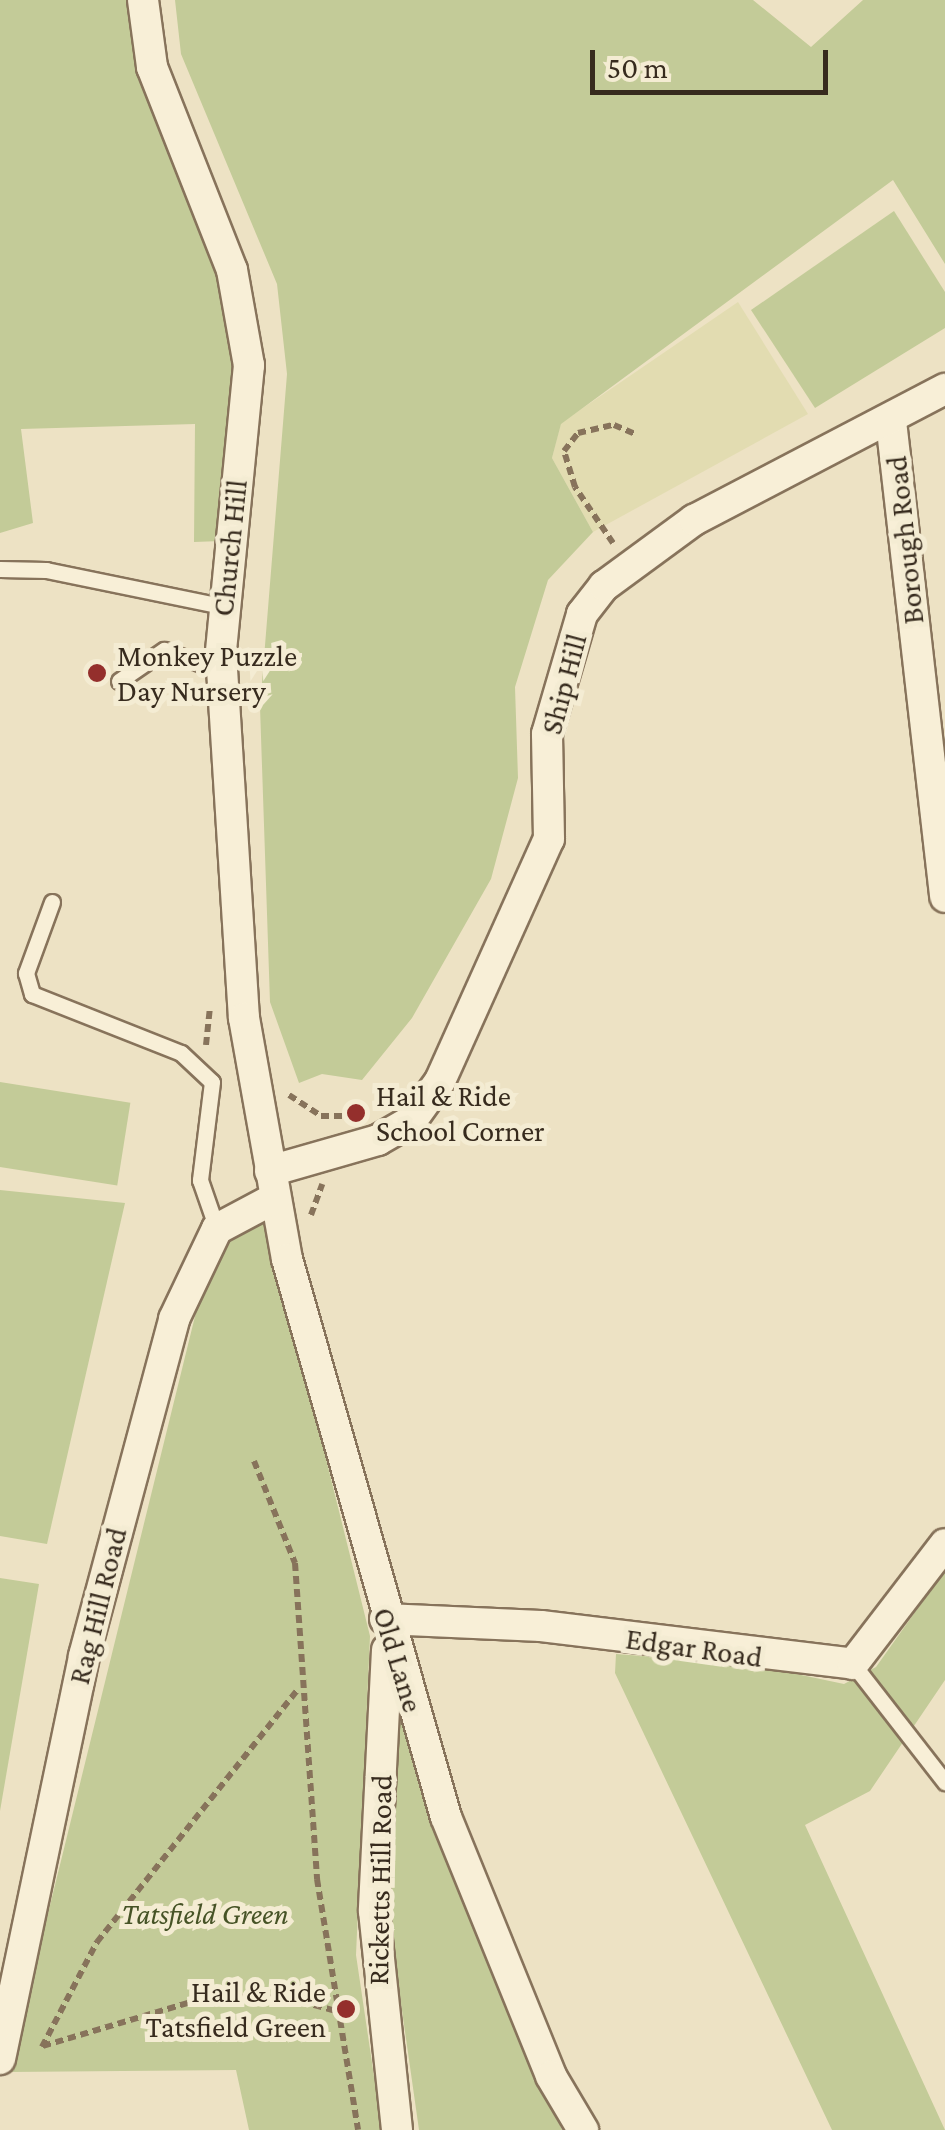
<!DOCTYPE html>
<style>
body{margin:0}
#map{position:relative;width:945px;height:2130px;overflow:hidden;background:#ede2c4;font-family:"Crimson Pro",serif}
div>[style]{position:absolute}
[style*='--x']{left:calc(var(--x)*1px);top:calc(var(--y)*1px);width:calc(var(--w)*1px);rotate:calc(var(--a)*1deg)}
.farmland>*{inset:0;background:#e2dcb1}
.green>*{inset:0;background:#c3cb98;transform-origin:0 0}
.path>*{height:6px;margin-top:-3px;transform-origin:0;background:repeating-linear-gradient(90deg,#87735b 0 8px,transparent 0 13px)}
.roads{filter:drop-shadow(2px 0 #87735b) drop-shadow(-2px 0 #87735b) drop-shadow(0 2px #87735b) drop-shadow(0 -2px #87735b)}
.lane>*{height:15px;margin:-7.5px;padding:0 7.5px;transform-origin:7.5px;border-radius:7.5px;background:#f8efd7}
.street>*{height:30px;margin:-15px;padding:0 15px;transform-origin:15px;border-radius:15px;background:#f8efd7}
.dots>*{width:28px;height:28px;translate:-50% -50%;box-sizing:border-box;border:5px solid #f4ecd3;border-radius:50%}
span{translate:-50% -50%;white-space:nowrap;text-align:center;line-height:1.15;-webkit-text-stroke:10px #f4ecd3;paint-order:stroke}
.street-label{font-size:30px;color:#372b1e}
.poi-label{font-size:30px;color:#372b1e}
.left{translate:0 -50%;text-align:left}
.right{translate:-100% -50%;text-align:right}
.park-label{font-size:30px;color:#465326;font-style:italic}
.scale{position:absolute;left:590px;top:50px;width:238px;height:45px;box-sizing:border-box;border:5px solid #372b1e;border-top:0;padding-left:12px;font-size:30px;line-height:35px;white-space:nowrap;color:#372b1e;-webkit-text-stroke:8px #f4ecd3;paint-order:stroke}
</style>
<div id="map">
<div class="farmland">
<div style="clip-path:polygon(738px 302px,808px 414px,593px 532px,552px 458px,561px 423px)"></div>
</div>
<div class="green">
<div style="clip-path:polygon(0 0,130px 0,141px 81px,182px 159px,242px 337px,221px 541px,194px 542px,195px 424px,21px 429px,33px 523px,0 533px)"></div>
<div style="clip-path:polygon(175px 0,753px 0,811px 47px,863px 0,945px 0,945px 264px,893px 180px,561px 424px,552px 458px,593px 532px,548px 580px,515px 687px,518px 778px,491px 879px,412px 1018px,362px 1080px,322px 1074px,299px 1083px,270px 1002px,260px 707px,287px 374px,277px 284px,181px 54px)"></div>
<div style="clip-path:polygon(894px 211px,945px 292px,945px 328px,815px 408px,751px 310px)"></div>
<div style="left:0;top:1082px;width:132px;height:84px;rotate:9deg"></div>
<div style="clip-path:polygon(0 1190px,125px 1203px,47px 1544px,0 1536px)"></div>
<div style="clip-path:polygon(266px 1217px,370px 1636px,356px 1955px,382px 2130px,249px 2130px,236px 2070px,9px 2072px,199px 1300px,226px 1242px)"></div>
<div style="clip-path:polygon(945px 1570px,945px 1680px,870px 1791px,805px 1825px,945px 2130px,832px 2130px,615px 1673px,616px 1654px,749px 1664px,844px 1684px,876px 1667px)"></div>
<div style="clip-path:polygon(0 1578px,39px 1584px,0 1811px)"></div>
<div style="clip-path:polygon(397px 1694px,436px 1836px,562px 2130px,419px 2130px,388px 1912px)"></div>
</div>
<div class="path">
<div style="--x:613;--y:543;--w:68;--a:-124.2"></div>
<div style="--x:575;--y:487;--w:38;--a:-107"></div>
<div style="--x:564;--y:451;--w:23;--a:-52"></div>
<div style="--x:578;--y:433;--w:37;--a:-13"></div>
<div style="--x:614;--y:425;--w:25;--a:23"></div>
<div style="--x:206;--y:1045;--w:37;--a:-84"></div>
<div style="--x:289;--y:1095;--w:38;--a:33"></div>
<div style="--x:321;--y:1116;--w:24;--a:0"></div>
<div style="--x:311;--y:1215;--w:33;--a:-70"></div>
<div style="--x:254;--y:1461;--w:110;--a:68.1"></div>
<div style="--x:295;--y:1563;--w:317;--a:86"></div>
<div style="--x:317;--y:1879;--w:254;--a:80.7"></div>
<div style="--x:43;--y:2046;--w:175;--a:-16.6"></div>
<div style="--x:211;--y:1996;--w:78;--a:1.5"></div>
<div style="--x:289;--y:1998;--w:52;--a:15.6"></div>
<div style="--x:42;--y:2047;--w:119;--a:-62.4"></div>
<div style="--x:97;--y:1942;--w:323;--a:-51.5"></div>
</div>
<div class="roads">
<div class="lane">
<div style="--x:0;--y:569;--w:46;--a:1.2"></div>
<div style="--x:46;--y:570;--w:179;--a:11.6"></div>
<div style="--x:119;--y:681;--w:55;--a:-34.6"></div>
<div style="--x:164;--y:650;--w:63;--a:20.4"></div>
<div style="--x:52;--y:902;--w:76;--a:110.1"></div>
<div style="--x:26;--y:973;--w:22;--a:74"></div>
<div style="--x:32;--y:994;--w:160;--a:21.6"></div>
<div style="--x:181;--y:1053;--w:42;--a:43.1"></div>
<div style="--x:212;--y:1082;--w:99;--a:97"></div>
<div style="--x:200;--y:1180;--w:52;--a:70.9"></div>
<div style="--x:853;--y:1664;--w:150;--a:52.1"></div>
</div>
<div class="street">
<div style="--x:143;--y:0;--w:68;--a:82.3"></div>
<div style="--x:152;--y:67;--w:218;--a:68.5"></div>
<div style="--x:232;--y:270;--w:97;--a:79.9"></div>
<div style="--x:249;--y:365;--w:289;--a:95.6"></div>
<div style="--x:221;--y:653;--w:366;--a:86.4"></div>
<div style="--x:244;--y:1018;--w:245;--a:79.9"></div>
<div style="--x:287;--y:1259;--w:580;--a:74.1"></div>
<div style="--x:446;--y:1817;--w:279;--a:67.9"></div>
<div style="--x:551;--y:2076;--w:63;--a:59.3"></div>
<div style="--x:891;--y:421;--w:479;--a:83.5"></div>
<div style="--x:270;--y:1171;--w:112;--a:-16"></div>
<div style="--x:378;--y:1140;--w:39;--a:-30"></div>
<div style="--x:412;--y:1120;--w:48;--a:-54.3"></div>
<div style="--x:440;--y:1081;--w:265;--a:-65.8"></div>
<div style="--x:549;--y:839;--w:105;--a:-91.1"></div>
<div style="--x:547;--y:734;--w:125;--a:-73.7"></div>
<div style="--x:582;--y:614;--w:36;--a:-52"></div>
<div style="--x:604;--y:586;--w:112;--a:-36.3"></div>
<div style="--x:694;--y:520;--w:283;--a:-27.6"></div>
<div style="--x:385;--y:1619;--w:156;--a:2.6"></div>
<div style="--x:541;--y:1626;--w:314;--a:6.9"></div>
<div style="--x:853;--y:1664;--w:151;--a:-52.5"></div>
<div style="--x:387;--y:1650;--w:261;--a:92.9"></div>
<div style="--x:374;--y:1911;--w:220;--a:84"></div>
<div style="--x:0;--y:2059;--w:412;--a:-78.2"></div>
<div style="--x:84;--y:1656;--w:349;--a:-75"></div>
<div style="--x:174;--y:1319;--w:100;--a:-64.5"></div>
<div style="--x:217;--y:1229;--w:66;--a:-28.1"></div>
</div>
</div>
<div class="dots">
<div style="left:97px;top:673px;background:#942f2c"></div>
<div style="left:356px;top:1113px;background:#942f2c"></div>
<div style="left:346px;top:2009px;background:#942f2c"></div>
</div>
<div class="street-label">
<span style="left:905px;top:540px;rotate:-96deg">Borough Road</span>
<span style="left:230px;top:548px;rotate:-84deg">Church Hill</span>
<span style="left:564px;top:684px;rotate:-75deg">Ship Hill</span>
<span style="left:98px;top:1606px;rotate:-76deg">Rag Hill Road</span>
<span style="left:694px;top:1648px;rotate:8deg">Edgar Road</span>
<span style="left:398px;top:1660px;rotate:73deg">Old Lane</span>
<span style="left:380px;top:1880px;rotate:-89deg">Ricketts Hill Road</span>
</div>
<div class="poi-label">
<span class="left" style="left:117px;top:673px">Monkey Puzzle<br>Day Nursery</span>
<span class="left" style="left:376px;top:1113px">Hail &amp; Ride<br>School Corner</span>
<span class="right" style="left:326px;top:2009px">Hail &amp; Ride<br>Tatsfield Green</span>
</div>
<div class="park-label">
<span style="left:205px;top:1914px">Tatsfield Green</span>
</div>
<div class="scale">50 m</div>
</div>
